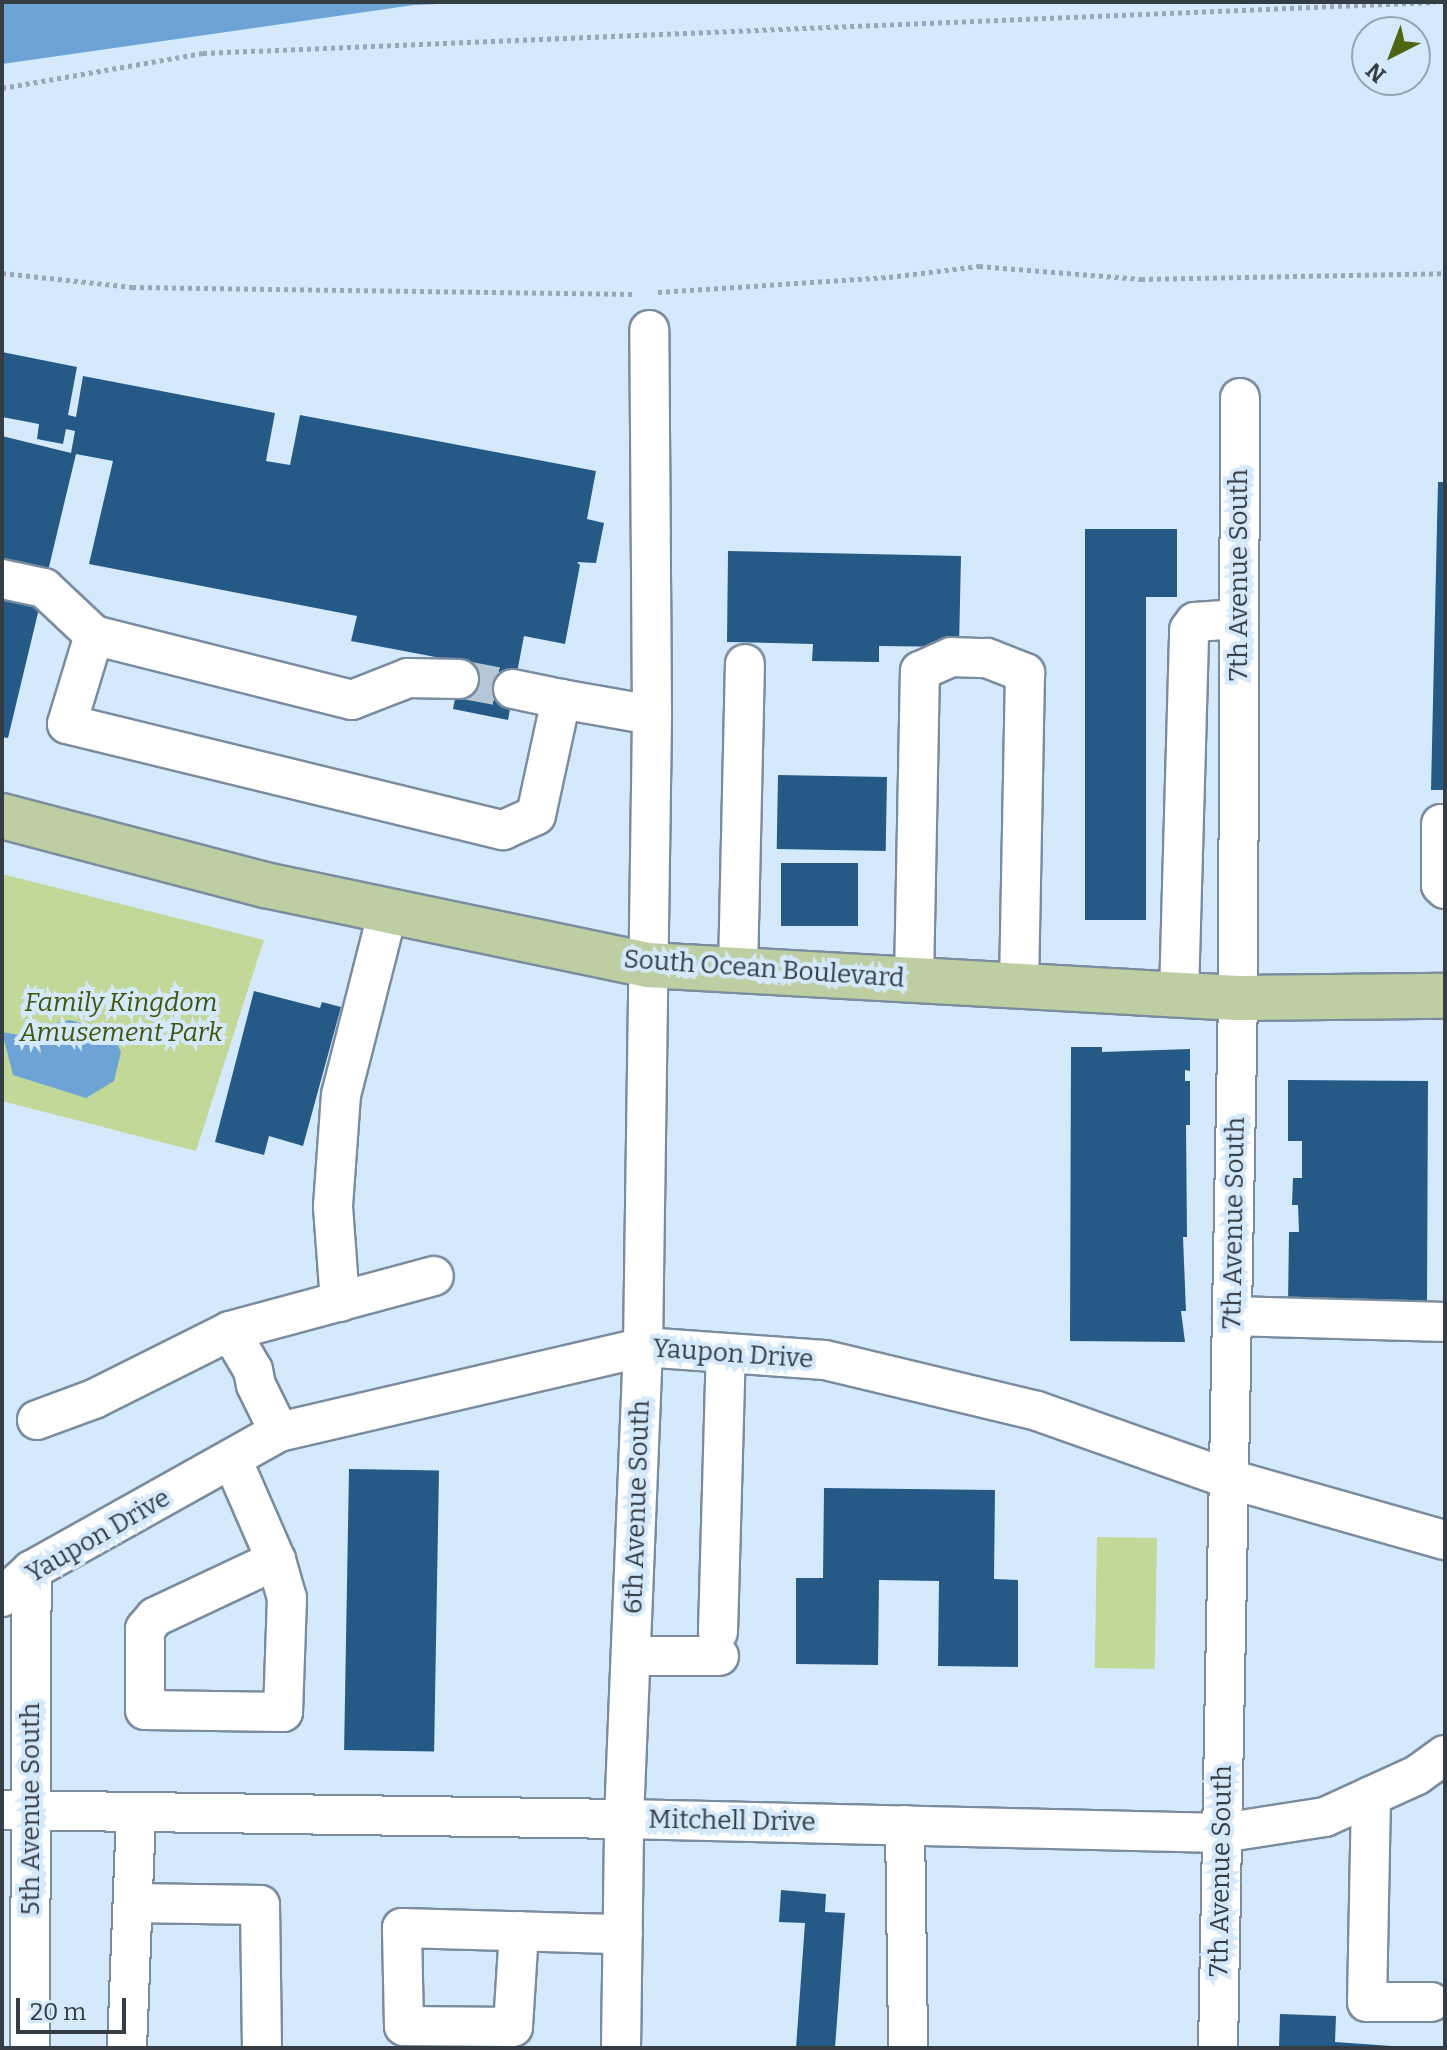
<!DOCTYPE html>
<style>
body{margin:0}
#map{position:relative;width:1447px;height:2050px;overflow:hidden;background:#d5e9fc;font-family:Bitter,serif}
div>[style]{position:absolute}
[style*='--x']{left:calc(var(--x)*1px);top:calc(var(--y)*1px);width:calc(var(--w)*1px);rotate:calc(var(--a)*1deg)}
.green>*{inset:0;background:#c1d899;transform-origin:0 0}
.water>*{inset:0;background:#6ea4d5}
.building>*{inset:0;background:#255a87;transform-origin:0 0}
.minor-tunnel>*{height:38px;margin-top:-19px;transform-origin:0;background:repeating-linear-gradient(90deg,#b5c7d7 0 38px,transparent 0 57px)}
.path>*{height:5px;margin-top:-2.5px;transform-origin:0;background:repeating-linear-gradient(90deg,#99a8b7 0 4px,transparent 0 8px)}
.roads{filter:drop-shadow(2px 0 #7a8c9e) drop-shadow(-2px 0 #7a8c9e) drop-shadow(0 2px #7a8c9e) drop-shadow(0 -2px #7a8c9e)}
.minor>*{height:38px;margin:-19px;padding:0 19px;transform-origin:19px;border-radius:19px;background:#fff}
.major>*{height:44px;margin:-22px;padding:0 22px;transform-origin:22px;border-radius:22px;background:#becea3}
span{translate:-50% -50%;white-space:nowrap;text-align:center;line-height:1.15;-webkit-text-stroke:8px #d5e9fc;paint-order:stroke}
.street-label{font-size:26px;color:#353d44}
.park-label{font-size:26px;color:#41560b;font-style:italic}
.frame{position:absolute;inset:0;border:4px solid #353d44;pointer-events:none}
.north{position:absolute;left:1351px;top:16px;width:80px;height:80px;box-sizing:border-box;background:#d5e9fc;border:2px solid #95a4b2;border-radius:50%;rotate:222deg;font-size:22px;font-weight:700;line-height:32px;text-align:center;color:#353d44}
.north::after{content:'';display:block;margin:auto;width:28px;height:36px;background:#4e6514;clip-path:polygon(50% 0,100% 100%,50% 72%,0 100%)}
.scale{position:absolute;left:16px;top:1998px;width:110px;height:36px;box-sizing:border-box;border:4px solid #353d44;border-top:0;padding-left:10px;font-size:24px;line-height:28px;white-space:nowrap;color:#353d44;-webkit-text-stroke:6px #d5e9fc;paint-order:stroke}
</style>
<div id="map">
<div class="green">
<div style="clip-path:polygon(2px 874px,264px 940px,196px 1151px,2px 1101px)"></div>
<div style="left:1097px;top:1537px;width:60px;height:131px;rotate:1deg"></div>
</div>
<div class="water">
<div style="clip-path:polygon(2px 2px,485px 2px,414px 5px,2px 64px)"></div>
<div style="clip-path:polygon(70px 1020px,111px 1032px,121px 1052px,114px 1081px,86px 1098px,13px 1075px,2px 1032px,31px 1037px,35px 1027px)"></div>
</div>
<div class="building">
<div style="clip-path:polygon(2px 352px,77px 367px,68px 415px,76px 417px,83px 376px,275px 413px,266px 461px,290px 465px,300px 415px,596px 471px,587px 519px,604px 523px,596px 563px,577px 562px,580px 565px,565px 644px,524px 636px,508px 720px,453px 709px,462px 662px,351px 641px,357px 616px,89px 564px,113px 461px,76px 454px,8px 738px,2px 737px,2px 436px,71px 453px,75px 431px,66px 429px,63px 444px,37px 439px,39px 424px,2px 417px)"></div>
<div style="clip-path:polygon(1438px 482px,1445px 482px,1445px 790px,1431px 790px)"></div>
<div style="clip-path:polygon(1085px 529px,1177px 529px,1177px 597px,1146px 597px,1146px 920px,1085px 920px)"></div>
<div style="clip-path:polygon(728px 551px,961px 556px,959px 647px,879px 646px,879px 662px,812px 661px,813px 644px,727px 642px)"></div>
<div style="left:778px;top:775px;width:109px;height:74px;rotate:1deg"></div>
<div style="left:781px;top:863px;width:77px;height:63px"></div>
<div style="clip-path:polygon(254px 991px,320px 1008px,322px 1002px,341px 1007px,303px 1146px,269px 1136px,264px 1155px,215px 1142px)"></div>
<div style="clip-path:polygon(1071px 1047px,1102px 1047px,1102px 1052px,1190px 1049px,1190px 1071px,1185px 1070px,1185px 1081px,1190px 1081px,1190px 1125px,1186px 1125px,1187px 1237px,1183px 1237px,1186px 1311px,1181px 1311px,1185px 1342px,1070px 1341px)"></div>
<div style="clip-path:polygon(1288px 1080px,1428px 1081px,1427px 1305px,1288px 1304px,1289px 1232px,1299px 1232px,1298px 1205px,1292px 1205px,1293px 1178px,1302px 1178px,1302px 1141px,1288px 1141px)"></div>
<div style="left:349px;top:1469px;width:90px;height:281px;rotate:1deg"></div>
<div style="clip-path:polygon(824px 1488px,995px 1490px,994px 1579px,1018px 1580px,1018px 1667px,938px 1666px,939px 1581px,879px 1580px,878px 1665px,796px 1664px,796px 1578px,823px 1578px)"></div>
<div style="clip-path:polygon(781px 1890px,826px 1894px,825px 1912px,845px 1913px,835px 2048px,796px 2048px,805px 1923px,779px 1922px)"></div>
<div style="clip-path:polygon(1280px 2014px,1336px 2016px,1335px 2042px,1420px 2048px,1279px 2048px)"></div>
</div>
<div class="minor-tunnel">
<div style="--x:459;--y:679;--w:55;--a:10.5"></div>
</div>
<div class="path">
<div style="--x:2;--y:88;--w:204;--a:-9.9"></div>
<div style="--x:203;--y:53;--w:1233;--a:-2.37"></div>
<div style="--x:2;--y:273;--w:131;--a:6.1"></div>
<div style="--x:132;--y:287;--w:504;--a:0.8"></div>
<div style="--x:658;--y:292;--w:231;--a:-3.7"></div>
<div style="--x:889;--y:277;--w:91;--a:-7"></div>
<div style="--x:979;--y:266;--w:163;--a:4.6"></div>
<div style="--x:1141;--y:279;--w:304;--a:-1.1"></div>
</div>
<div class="roads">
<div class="minor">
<div style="--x:2;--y:579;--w:43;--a:12.1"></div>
<div style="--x:44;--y:588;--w:69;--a:43.2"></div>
<div style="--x:459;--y:679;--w:51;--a:-178.9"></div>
<div style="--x:408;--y:678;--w:60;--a:158.6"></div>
<div style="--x:352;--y:700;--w:266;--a:-165.9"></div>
<div style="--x:94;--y:635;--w:93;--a:106.9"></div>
<div style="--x:67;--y:724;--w:449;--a:13.7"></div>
<div style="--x:503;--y:830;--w:36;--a:-24"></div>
<div style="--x:536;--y:815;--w:119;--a:-77.8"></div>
<div style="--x:561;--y:699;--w:49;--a:-168.2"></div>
<div style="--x:561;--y:699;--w:92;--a:10"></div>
<div style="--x:1441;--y:824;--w:61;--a:90"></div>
<div style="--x:1441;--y:885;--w:6;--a:45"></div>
<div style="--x:738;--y:970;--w:306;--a:-88.7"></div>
<div style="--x:914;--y:980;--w:309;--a:-88.9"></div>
<div style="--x:920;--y:671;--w:34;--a:-24"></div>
<div style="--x:951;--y:657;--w:36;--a:2"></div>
<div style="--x:987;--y:658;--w:41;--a:21.5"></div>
<div style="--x:1025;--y:673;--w:313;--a:91.1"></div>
<div style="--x:1179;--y:995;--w:365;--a:-88.4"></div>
<div style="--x:1189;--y:630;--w:10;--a:-53"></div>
<div style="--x:1195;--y:622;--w:44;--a:-3.9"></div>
<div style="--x:340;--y:1302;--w:96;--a:-94.2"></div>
<div style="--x:333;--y:1206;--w:111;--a:-85.9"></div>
<div style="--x:341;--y:1095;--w:190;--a:-75.7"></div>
<div style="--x:1232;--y:1316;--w:213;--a:1.6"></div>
<div style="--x:230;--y:1331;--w:45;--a:59.5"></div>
<div style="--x:253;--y:1370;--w:15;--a:79"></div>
<div style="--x:256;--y:1385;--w:52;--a:63.9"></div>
<div style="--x:37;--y:1420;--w:61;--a:-20.2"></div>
<div style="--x:94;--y:1399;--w:152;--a:-26.6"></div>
<div style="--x:230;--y:1331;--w:211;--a:-15.1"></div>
<div style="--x:232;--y:1459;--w:110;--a:66.5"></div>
<div style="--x:276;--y:1560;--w:40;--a:74"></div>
<div style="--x:287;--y:1598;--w:114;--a:92"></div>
<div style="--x:283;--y:1712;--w:138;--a:-179.2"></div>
<div style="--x:145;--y:1710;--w:81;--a:-90"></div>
<div style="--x:145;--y:1629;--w:16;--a:-50"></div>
<div style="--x:155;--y:1617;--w:134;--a:-25.2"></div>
<div style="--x:2;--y:1597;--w:40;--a:-42"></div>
<div style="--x:32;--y:1570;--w:283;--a:-29.2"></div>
<div style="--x:279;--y:1432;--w:374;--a:-13.1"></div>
<div style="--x:643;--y:1347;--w:182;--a:4.1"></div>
<div style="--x:825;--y:1360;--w:218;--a:13.5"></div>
<div style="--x:1037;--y:1411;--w:204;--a:19.5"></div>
<div style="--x:1229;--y:1479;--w:224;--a:15.8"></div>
<div style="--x:718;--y:1632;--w:279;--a:-88.4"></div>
<div style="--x:632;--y:1656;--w:87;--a:0"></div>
<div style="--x:1371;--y:1796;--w:206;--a:91.1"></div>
<div style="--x:1367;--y:2002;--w:64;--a:0"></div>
<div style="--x:2;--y:1810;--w:622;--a:0.83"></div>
<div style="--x:624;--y:1819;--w:598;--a:1.34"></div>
<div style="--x:1222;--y:1833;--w:104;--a:-8.8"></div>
<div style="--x:1325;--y:1817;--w:101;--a:-24.5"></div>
<div style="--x:1417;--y:1775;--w:34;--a:-36"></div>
<div style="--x:905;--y:1825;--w:223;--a:89.2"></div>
<div style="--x:133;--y:1903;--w:127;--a:0.9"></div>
<div style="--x:260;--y:1905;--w:143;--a:89.2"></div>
<div style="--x:519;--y:1931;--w:96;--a:93.6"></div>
<div style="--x:513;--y:2027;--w:109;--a:-179.5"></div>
<div style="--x:404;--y:2026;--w:98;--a:-91.2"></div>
<div style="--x:402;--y:1928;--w:221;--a:1.6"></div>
<div style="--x:30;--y:2048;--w:478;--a:-89.8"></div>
<div style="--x:127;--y:2048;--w:236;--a:-87.8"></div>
<div style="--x:621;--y:2048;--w:229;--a:-89.2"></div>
<div style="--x:624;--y:1819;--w:472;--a:-87.7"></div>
<div style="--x:643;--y:1347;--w:632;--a:-89.18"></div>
<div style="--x:652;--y:715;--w:385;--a:-90.4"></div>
<div style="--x:1218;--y:2048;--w:1050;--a:-88.91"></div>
<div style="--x:1238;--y:998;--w:600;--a:-89.81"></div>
</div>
<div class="major">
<div style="--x:2;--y:816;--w:272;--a:14.7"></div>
<div style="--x:265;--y:885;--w:390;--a:11.8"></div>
<div style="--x:647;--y:965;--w:592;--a:3.2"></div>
<div style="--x:1238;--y:998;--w:207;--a:-0.6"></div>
</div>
</div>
<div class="street-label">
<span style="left:1239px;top:575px;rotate:-90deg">7th Avenue South</span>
<span style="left:764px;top:969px;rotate:4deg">South Ocean Boulevard</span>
<span style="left:1234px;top:1223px;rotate:-89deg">7th Avenue South</span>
<span style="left:733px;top:1354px;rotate:4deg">Yaupon Drive</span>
<span style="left:637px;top:1507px;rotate:-88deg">6th Avenue South</span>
<span style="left:98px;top:1536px;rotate:-30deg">Yaupon Drive</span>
<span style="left:31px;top:1809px;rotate:-90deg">5th Avenue South</span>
<span style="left:732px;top:1821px;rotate:1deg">Mitchell Drive</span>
<span style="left:1221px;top:1871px;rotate:-89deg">7th Avenue South</span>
</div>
<div class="park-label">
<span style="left:121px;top:1018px">Family Kingdom<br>Amusement Park</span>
</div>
<div class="frame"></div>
<div class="north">N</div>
<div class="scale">20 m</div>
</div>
